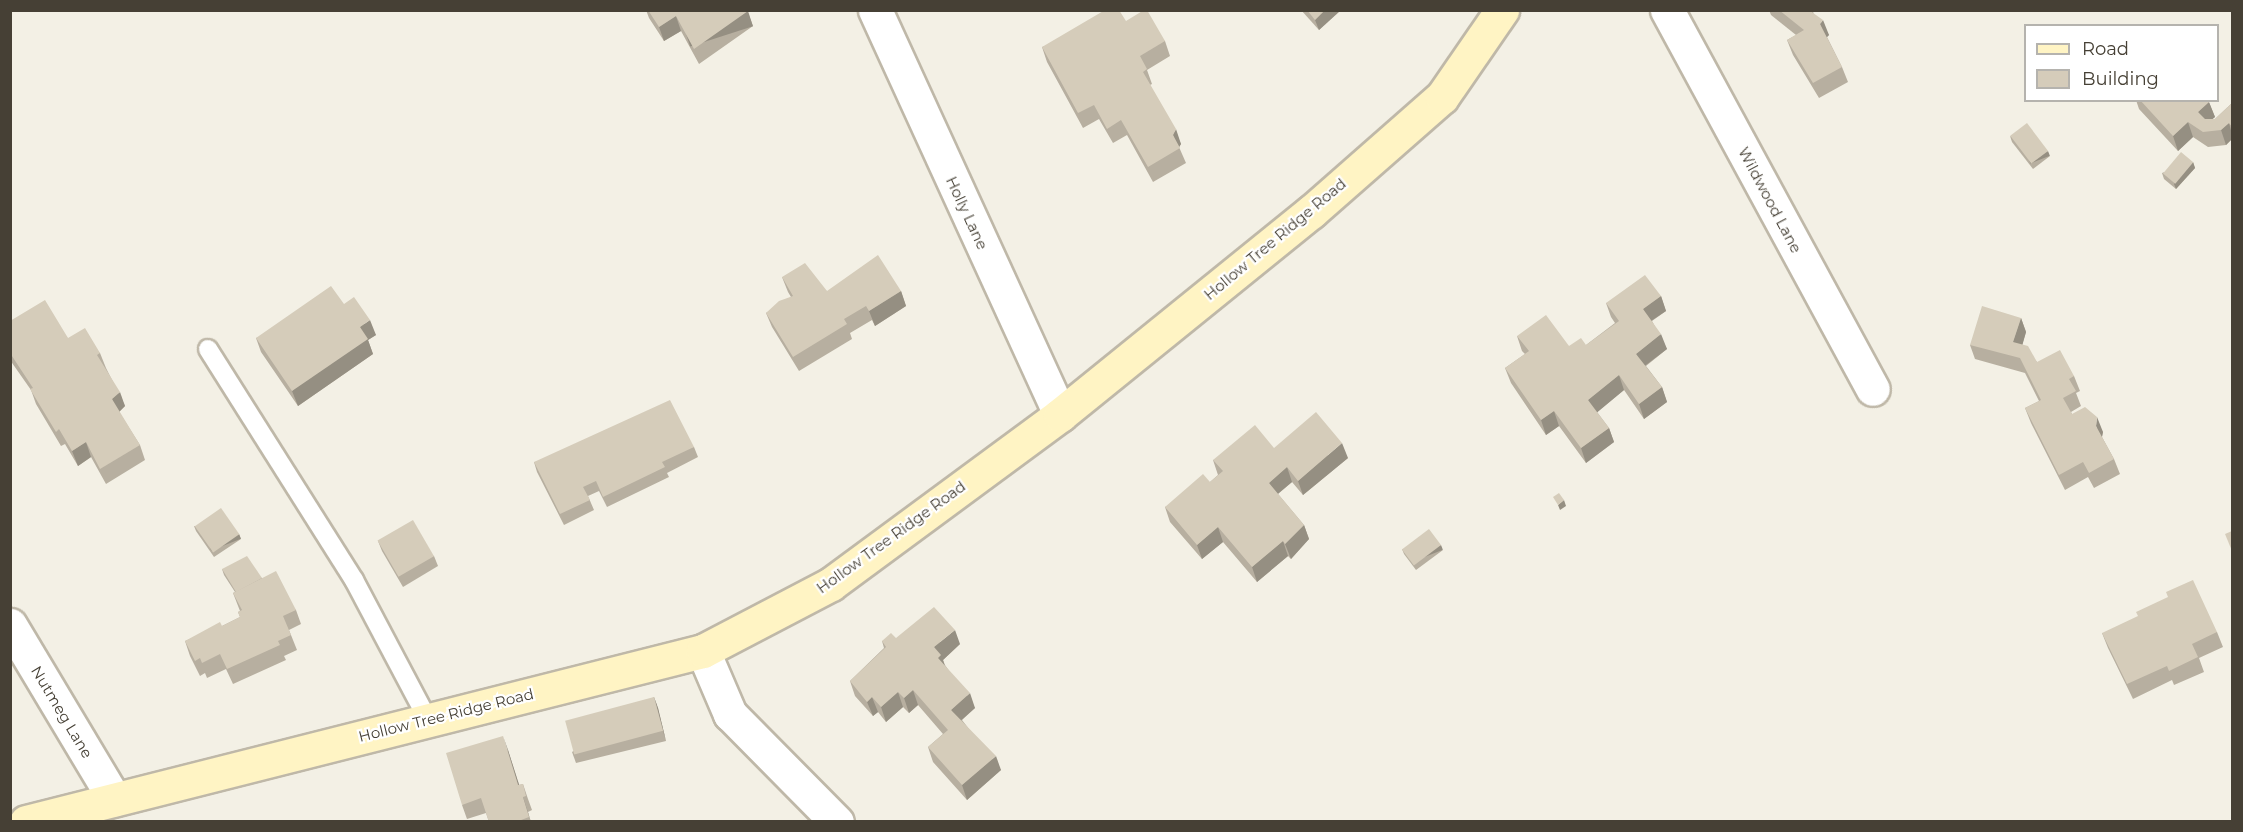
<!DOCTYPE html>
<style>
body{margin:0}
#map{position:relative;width:2243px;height:832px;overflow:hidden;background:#f3f0e5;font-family:Montserrat,sans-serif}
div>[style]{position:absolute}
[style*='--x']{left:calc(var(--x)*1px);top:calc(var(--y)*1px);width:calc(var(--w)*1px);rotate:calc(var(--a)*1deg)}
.roads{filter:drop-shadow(2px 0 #bfb8a8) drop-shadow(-2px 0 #bfb8a8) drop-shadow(0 2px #bfb8a8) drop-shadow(0 -2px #bfb8a8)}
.lane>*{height:18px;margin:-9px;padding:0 9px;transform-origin:9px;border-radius:9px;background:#fff}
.street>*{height:33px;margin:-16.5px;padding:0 16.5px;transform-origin:16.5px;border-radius:16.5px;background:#fff}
.secondary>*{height:33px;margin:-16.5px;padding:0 16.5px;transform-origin:16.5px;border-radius:16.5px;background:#fff4c4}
.wall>*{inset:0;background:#b7afa0}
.shaded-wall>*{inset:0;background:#958f82;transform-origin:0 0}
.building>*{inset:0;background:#d5ccba;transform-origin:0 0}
span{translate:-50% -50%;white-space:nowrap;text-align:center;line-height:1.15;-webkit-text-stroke:4.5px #fff;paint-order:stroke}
.street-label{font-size:15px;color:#464035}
.frame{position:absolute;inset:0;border:12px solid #464035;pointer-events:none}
.legend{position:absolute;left:2024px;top:24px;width:195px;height:78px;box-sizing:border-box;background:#fff;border:2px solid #b5b3ae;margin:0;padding:8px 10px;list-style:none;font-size:18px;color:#464035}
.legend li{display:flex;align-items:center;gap:12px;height:30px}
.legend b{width:30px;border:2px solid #b5b3ae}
</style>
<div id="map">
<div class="roads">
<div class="lane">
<div style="--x:208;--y:349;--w:273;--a:57.7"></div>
<div style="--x:354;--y:580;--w:158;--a:62.1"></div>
</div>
<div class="street">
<div style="--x:875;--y:10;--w:445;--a:65.4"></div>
<div style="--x:1667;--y:10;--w:431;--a:61.5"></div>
<div style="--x:10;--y:625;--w:203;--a:59.1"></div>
<div style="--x:703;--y:651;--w:69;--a:66.8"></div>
<div style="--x:730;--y:714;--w:152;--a:45.3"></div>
</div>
<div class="secondary">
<div style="--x:26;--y:822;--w:698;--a:-14.18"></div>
<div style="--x:703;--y:651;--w:144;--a:-27.6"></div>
<div style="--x:831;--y:584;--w:285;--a:-36.4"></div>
<div style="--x:1060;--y:415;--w:323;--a:-39"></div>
<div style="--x:1311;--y:212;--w:174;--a:-41.3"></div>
<div style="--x:1442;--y:97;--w:106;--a:-55.4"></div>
</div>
</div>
<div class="wall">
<div style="clip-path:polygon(646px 10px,747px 10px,753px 26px,699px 64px,681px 31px,664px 41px,649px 18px)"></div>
<div style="clip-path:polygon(1301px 10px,1341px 10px,1319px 30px)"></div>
<div style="clip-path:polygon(1769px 10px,1815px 10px,1813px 13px,1829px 35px,1827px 37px,1842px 67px,1848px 82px,1819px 98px,1793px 55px,1787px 40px,1796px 35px,1771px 15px)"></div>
<div style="clip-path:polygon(1126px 21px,1165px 41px,1170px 56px,1147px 70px,1152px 84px,1150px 85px,1181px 144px,1179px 147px,1186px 163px,1153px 182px,1127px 135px,1113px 143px,1099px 119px,1083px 128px,1047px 62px,1042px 47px)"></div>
<div style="clip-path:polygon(2136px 100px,2208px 100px,2215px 117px,2212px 119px,2215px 119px,2232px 103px,2232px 139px,2226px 145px,2208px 147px,2193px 137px,2178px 151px,2139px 109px)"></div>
<div style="clip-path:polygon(2010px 136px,2050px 156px,2033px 169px,2012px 142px)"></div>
<div style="clip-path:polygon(2193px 162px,2195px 168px,2176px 189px,2164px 179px,2162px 173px)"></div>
<div style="clip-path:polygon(782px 277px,827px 291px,901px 291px,906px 306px,875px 326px,872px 320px,850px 333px,852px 339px,799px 371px,772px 327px,766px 313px,791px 297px,788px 292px)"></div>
<div style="clip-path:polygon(1661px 296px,1666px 311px,1652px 321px,1667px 349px,1646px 366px,1662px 387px,1667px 402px,1644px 419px,1624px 390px,1597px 412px,1609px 428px,1614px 442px,1586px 463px,1559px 426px,1546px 435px,1511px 383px,1505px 368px,1525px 354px,1522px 351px,1517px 336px,1569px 346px,1586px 345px,1615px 323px,1611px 317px,1606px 303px)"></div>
<div style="clip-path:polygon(344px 304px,376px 335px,368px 340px,373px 354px,298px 406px,261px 352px,256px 338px)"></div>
<div style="clip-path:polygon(2021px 318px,2026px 332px,2022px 345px,2037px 362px,2074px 376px,2080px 391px,2076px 393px,2081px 406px,2071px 412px,2072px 414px,2103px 432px,2102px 437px,2114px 459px,2120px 474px,2094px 488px,2088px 477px,2065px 490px,2031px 423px,2025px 408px,2039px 401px,2025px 373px,1975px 359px,1970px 345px)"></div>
<div style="clip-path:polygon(10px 321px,68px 338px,100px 353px,106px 368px,125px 406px,119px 412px,140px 445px,145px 460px,106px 484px,91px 457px,78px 466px,65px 444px,61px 446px,36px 404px,31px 390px,10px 360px)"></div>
<div style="clip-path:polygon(694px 447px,698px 457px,667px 473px,669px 477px,607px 507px,599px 491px,588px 496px,594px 510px,564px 525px,537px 472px,534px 462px)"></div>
<div style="clip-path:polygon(1274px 448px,1348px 458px,1303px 495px,1292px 482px,1278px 494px,1304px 525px,1309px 539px,1291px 559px,1288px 556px,1257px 582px,1223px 542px,1202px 559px,1170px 522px,1165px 507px,1210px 482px,1218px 475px,1213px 460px)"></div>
<div style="clip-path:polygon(194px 526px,239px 534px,241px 539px,214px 557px,196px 531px)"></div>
<div style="clip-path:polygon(378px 541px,434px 556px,438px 566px,403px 587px,382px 551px)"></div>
<div style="clip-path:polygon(1402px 549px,1443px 550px,1416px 570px,1404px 554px)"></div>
<div style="clip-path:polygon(222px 569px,262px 578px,296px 610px,301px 624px,289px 630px,297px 650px,284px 656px,286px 660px,233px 684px,226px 669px,207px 678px,205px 673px,200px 676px,190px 656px,185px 641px,222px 626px,240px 617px,238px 612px,240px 611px,233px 593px,235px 592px,224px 575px)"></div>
<div style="clip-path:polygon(2217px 632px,2223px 647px,2199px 658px,2204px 672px,2174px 685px,2172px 680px,2133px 699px,2108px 648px,2102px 633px)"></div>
<div style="clip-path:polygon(896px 638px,960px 644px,943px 660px,945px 665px,975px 708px,962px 720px,1001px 770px,967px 800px,933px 762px,928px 747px,943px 734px,918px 705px,909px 713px,903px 707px,886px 722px,878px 712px,873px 716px,855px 696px,850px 681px,884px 648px,882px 641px)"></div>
<div style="clip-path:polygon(654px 697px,658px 708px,666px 741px,576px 763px,572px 752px)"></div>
<div style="clip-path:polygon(508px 750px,519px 785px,523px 784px,528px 799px,532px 810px,528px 812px,531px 822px,489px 822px,486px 813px,467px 819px,462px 805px)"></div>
</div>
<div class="shaded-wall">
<div style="clip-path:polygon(1325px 10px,1341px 10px,1319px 30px,1315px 20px)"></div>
<div style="left:748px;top:11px;width:16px;height:66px;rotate:72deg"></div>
<div style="clip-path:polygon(676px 16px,681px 31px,664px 41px,659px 27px)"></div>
<div style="clip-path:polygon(1823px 20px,1829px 35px,1825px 39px,1820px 24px)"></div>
<div style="clip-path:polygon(2209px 102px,2215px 117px,2203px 127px,2198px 112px)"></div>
<div style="clip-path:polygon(2188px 122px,2193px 137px,2178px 151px,2173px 136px)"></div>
<div style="clip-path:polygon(2229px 123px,2232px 134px,2232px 139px,2226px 145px,2221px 130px)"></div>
<div style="clip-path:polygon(1176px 129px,1181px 144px,1178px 149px,1173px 135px)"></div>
<div style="left:2048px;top:151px;width:5px;height:21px;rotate:68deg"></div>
<div style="clip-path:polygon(2193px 162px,2195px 168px,2176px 189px,2174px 184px)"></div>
<div style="clip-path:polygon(901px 291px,906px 306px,875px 326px,869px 311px)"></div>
<div style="clip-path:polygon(1661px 296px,1666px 311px,1648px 323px,1643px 309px)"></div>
<div style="clip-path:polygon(2021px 318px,2026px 332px,2019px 357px,2013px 342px)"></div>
<div style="clip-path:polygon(370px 320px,376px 335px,368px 340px,373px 354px,298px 406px,292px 391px,360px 327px)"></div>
<div style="clip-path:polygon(1661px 334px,1667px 349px,1642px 368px,1636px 354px)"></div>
<div style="clip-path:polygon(1619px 375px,1624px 390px,1594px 415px,1588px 400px)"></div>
<div style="clip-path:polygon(1662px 387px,1667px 402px,1644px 419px,1639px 404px)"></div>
<div style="clip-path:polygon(120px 392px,125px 406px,117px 414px,112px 399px)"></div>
<div style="clip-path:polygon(1554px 411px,1559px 426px,1546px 435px,1541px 420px)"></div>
<div style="clip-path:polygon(2097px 417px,2103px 432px,2101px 441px,2096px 426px)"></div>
<div style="clip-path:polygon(1609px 428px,1614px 442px,1586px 463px,1581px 448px)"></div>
<div style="clip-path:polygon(86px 442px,91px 457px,78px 466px,72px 451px)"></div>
<div style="clip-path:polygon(1342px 443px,1348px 458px,1303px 495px,1298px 481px)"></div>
<div style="clip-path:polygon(1287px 467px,1292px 482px,1274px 497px,1269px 483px)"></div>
<div style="clip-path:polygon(1564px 500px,1566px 506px,1560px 510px,1558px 505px)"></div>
<div style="clip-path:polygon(1304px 525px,1309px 539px,1291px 559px,1285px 544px)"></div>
<div style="clip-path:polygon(1218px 527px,1223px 542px,1202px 559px,1197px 545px)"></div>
<div style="left:239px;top:534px;width:5px;height:32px;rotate:68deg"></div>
<div style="clip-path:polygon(1283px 541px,1288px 556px,1257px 582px,1252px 567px)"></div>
<div style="left:1441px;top:545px;width:5px;height:34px;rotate:68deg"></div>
<div style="clip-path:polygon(955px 630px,960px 644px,943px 660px,946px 670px,943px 672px,934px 647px)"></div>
<div style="clip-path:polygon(913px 690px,918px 705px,909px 713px,904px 698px)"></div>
<div style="clip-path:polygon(898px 692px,903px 707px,886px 722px,881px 707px)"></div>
<div style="clip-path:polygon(970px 693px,975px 708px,957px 724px,951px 710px)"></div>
<div style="clip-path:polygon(654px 697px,658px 708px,666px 741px,663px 731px)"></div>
<div style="clip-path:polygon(872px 697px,878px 712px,873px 716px,867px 702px)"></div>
<div style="clip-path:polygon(503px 736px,508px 750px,531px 822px,518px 785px)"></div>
<div style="clip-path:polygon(996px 756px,1001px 770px,967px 800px,962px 785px)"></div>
</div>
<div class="building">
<div style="clip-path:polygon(648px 10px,747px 10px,748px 11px,694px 49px,676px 16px,659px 27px)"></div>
<div style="clip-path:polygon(1105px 10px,1119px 10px,1126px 21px,1144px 10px,1147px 10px,1165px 41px,1140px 56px,1147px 69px,1143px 72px,1176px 129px,1173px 135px,1180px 148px,1148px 167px,1121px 120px,1107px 129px,1094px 105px,1078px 113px,1042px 47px)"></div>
<div style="clip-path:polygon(1307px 10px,1325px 10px,1315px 20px)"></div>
<div style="clip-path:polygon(1779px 10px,1809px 10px,1823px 20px,1820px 24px,1842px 67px,1813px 83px,1787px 40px,1804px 30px)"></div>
<div style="clip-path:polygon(2140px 100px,2208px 100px,2209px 102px,2198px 112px,2205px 119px,2215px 119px,2232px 103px,2232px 127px,2229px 123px,2221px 130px,2203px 132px,2188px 122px,2173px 136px)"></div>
<div style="left:2027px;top:123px;width:35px;height:21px;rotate:53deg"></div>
<div style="left:2181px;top:152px;width:16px;height:28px;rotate:40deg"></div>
<div style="clip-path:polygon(878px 255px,901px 291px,869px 311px,866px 306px,844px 319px,847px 324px,793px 357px,766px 313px,779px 301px,793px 296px,782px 277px,805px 263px,827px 291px)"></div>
<div style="clip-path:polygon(1645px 275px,1661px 296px,1643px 309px,1661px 334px,1636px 354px,1662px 387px,1639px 404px,1619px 375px,1588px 400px,1609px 428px,1581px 448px,1554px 411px,1541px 420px,1505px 368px,1529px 351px,1517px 336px,1546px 315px,1569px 346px,1581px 338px,1586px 345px,1619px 321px,1606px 303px)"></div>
<div style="clip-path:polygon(331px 286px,344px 304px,354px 297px,370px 320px,360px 327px,368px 339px,292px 391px,256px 338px)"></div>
<div style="clip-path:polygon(45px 300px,68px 338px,85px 328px,100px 353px,97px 355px,120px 392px,112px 399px,140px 445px,100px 469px,86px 442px,72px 451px,59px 429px,56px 432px,30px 389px,33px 388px,10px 353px,10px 321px)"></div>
<div style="clip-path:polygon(1982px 306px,2021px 318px,2013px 342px,2028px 346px,2037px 362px,2060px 350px,2074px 376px,2069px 379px,2076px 391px,2063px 398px,2072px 414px,2085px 407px,2097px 417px,2096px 426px,2114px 459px,2089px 473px,2083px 462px,2059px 475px,2025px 408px,2041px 400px,2020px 358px,1970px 345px)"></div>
<div style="clip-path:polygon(670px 400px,694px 447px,662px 462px,665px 467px,603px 497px,596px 481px,583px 487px,590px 500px,560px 514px,534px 462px)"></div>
<div style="clip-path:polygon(1316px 412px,1342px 443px,1298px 481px,1287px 467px,1269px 483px,1304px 525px,1285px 544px,1283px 541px,1252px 567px,1218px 527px,1197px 545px,1165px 507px,1203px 474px,1210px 482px,1223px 471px,1213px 460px,1255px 425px,1274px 448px)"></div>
<div style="clip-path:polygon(1559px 493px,1564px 500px,1558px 505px,1553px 497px)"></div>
<div style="left:221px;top:508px;width:32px;height:32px;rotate:55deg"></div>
<div style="left:413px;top:520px;width:42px;height:41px;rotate:60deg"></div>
<div style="left:1429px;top:529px;width:20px;height:34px;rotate:53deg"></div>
<div style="clip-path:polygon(2232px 531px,2232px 551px,2225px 534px)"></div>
<div style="clip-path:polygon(247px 556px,262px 578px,236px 592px,222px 569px)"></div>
<div style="clip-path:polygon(276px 571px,296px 610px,283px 616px,291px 635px,278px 641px,280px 645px,227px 669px,220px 654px,202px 663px,200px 658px,195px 661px,185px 641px,220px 622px,222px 626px,240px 617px,238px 612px,242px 610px,233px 593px)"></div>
<div style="clip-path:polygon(2193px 580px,2217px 632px,2192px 644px,2198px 657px,2169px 671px,2167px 666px,2127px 684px,2102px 633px,2138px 616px,2136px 612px,2168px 597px,2166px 592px)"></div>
<div style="clip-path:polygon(934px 607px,955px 630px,934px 647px,941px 655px,938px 658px,970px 693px,951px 710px,996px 756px,962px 785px,928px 747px,948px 730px,913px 690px,904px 698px,898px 692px,881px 707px,872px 697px,867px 702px,850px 681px,886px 647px,882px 641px,891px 633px,896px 638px)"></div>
<div style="left:654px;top:697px;width:35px;height:92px;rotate:75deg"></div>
<div style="clip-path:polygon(503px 736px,518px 785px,523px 784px,526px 796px,523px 797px,529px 817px,516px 822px,489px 822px,481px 798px,462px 805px,446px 753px)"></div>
</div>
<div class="street-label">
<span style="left:1770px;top:200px;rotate:62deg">Wildwood Lane</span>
<span style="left:967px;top:213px;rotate:65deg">Holly Lane</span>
<span style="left:1275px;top:239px;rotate:-40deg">Hollow Tree Ridge Road</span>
<span style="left:891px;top:537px;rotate:-36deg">Hollow Tree Ridge Road</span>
<span style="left:62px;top:712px;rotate:59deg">Nutmeg Lane</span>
<span style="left:446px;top:715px;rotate:-14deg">Hollow Tree Ridge Road</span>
</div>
<div class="frame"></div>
<ul class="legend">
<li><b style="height:8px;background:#fff4c4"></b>Road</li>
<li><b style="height:16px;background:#d5ccba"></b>Building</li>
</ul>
</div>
